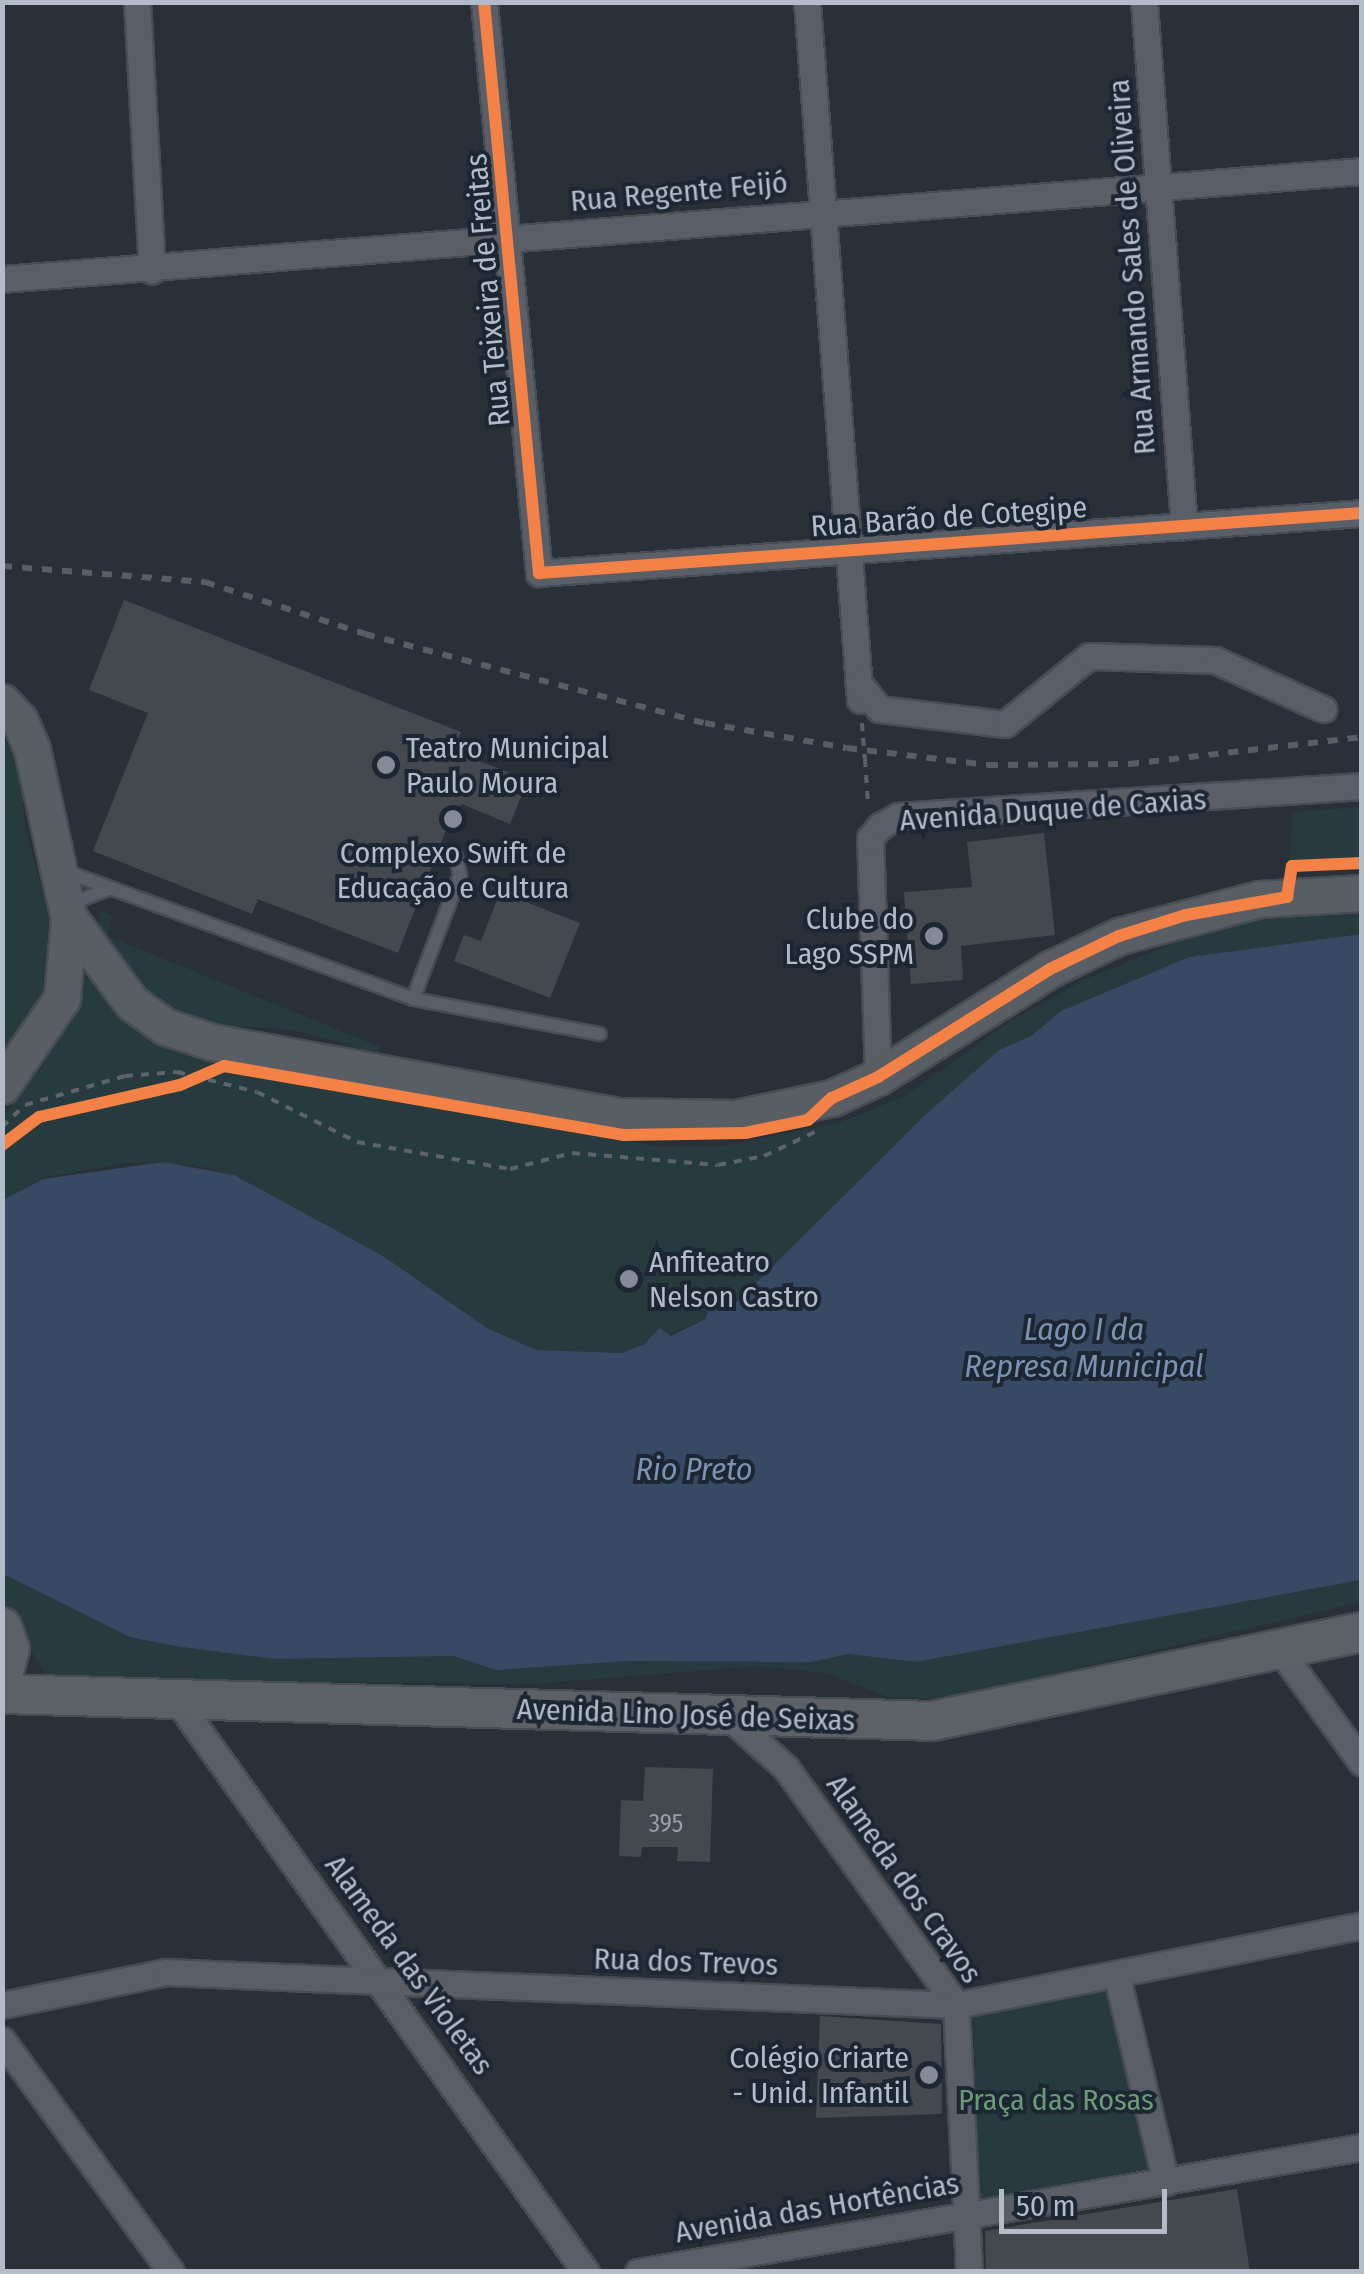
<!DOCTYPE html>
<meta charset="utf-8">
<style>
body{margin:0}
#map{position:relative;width:1364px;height:2274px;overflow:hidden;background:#2a3038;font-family:"Fira Sans Condensed",sans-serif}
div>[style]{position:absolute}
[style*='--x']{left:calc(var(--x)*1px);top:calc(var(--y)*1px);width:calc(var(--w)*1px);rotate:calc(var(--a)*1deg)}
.green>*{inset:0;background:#273a3e}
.water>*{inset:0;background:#384963}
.building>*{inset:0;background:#444950}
.path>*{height:4px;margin-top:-2px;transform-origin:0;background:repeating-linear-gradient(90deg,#5d636a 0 8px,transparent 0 16px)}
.roads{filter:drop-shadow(2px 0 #484c53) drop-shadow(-2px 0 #484c53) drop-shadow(0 2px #484c53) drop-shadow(0 -2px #484c53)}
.service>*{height:12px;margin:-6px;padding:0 6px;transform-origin:6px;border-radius:6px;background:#5a5e66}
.minor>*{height:25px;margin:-12.5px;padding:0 12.5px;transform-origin:12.5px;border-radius:12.5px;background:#5a5e66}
.secondary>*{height:35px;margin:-17.5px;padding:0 17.5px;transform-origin:17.5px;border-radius:17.5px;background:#595d64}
.primary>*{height:38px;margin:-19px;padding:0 19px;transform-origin:19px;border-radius:19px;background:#5c6168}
.rail>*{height:6px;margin-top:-3px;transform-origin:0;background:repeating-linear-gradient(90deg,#595d64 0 10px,transparent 0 20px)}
.path-bridge>*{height:4px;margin-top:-2px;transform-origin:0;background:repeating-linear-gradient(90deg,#5d636a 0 8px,transparent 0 16px)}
.cycleway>*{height:12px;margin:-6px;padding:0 6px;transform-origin:6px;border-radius:6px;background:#f48246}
.dots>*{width:28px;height:28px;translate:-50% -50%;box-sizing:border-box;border:5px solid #1d2633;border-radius:50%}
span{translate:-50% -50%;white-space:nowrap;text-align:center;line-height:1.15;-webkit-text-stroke:8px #1d2633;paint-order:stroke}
.number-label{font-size:25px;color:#989fab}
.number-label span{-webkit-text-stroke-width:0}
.street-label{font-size:30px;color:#b4bcc9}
.poi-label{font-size:30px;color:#b4bcc9}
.left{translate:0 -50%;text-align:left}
.right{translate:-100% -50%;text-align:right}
.park-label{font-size:30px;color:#6b9a76}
.water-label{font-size:32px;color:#7c92b1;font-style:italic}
.frame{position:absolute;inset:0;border:5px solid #b4bcc9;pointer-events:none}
.scale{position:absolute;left:999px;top:2189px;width:168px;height:45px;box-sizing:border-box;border:5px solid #b4bcc9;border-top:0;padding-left:12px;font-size:30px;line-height:35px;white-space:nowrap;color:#b4bcc9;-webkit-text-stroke:8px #1d2633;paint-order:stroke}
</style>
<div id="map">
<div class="green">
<div style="clip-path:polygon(3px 740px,18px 754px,26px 832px,52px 924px,46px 990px,18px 1038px,3px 1048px)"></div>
<div style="clip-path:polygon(1361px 807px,1361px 870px,1288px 871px,1293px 812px)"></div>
<div style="clip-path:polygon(1361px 910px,1361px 934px,1189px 957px,1061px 1011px,1031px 1036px,999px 1050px,737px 1302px,710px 1308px,705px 1319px,621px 1353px,536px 1350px,487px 1328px,383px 1256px,234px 1175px,195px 1165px,126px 1163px,43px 1178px,3px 1200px,2px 1119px,43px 1065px,84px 976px,156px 1043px,415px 1104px,662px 1147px,719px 1147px,841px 1122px,905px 1096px,1009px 1022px,1086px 979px,1184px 939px,1262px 918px)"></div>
<div style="clip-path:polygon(102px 911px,113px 915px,107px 936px,380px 1047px,374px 1058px,348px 1044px,293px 1030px,191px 1023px,132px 983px,94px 934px)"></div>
<div style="clip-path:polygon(3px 1574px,130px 1637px,175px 1646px,274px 1659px,455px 1656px,496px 1670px,627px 1661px,812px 1662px,848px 1654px,916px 1662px,1362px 1580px,1361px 1602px,945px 1699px,888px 1697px,826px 1673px,760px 1666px,531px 1684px,49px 1679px,3px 1605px)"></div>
<div style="clip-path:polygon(1113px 1988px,1156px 2173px,979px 2201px,973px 2012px)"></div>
</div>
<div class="water">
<div style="clip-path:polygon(1361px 934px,1361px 1580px,916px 1662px,848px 1654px,812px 1662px,627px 1661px,496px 1670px,454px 1656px,274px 1659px,175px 1646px,130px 1637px,3px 1574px,3px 1200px,43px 1179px,163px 1162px,234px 1175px,383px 1256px,487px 1328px,536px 1350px,621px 1353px,645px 1344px,659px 1328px,671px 1336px,705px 1319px,710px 1308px,737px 1302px,924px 1116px,999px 1050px,1031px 1036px,1061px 1011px,1189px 957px)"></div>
</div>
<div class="building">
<div style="clip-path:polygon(124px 600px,461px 732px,453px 751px,528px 780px,510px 824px,462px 804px,453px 812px,398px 953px,258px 899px,252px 914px,93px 851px,148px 713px,89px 690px)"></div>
<div style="clip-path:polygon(1044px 833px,1055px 935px,961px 946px,963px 980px,911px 984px,904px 892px,972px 887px,967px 842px)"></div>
<div style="clip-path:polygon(500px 892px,580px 923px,550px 998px,454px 961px,464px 935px,481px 941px)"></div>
<div style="clip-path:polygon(645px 1767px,713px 1769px,710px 1862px,677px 1861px,678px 1847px,642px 1847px,641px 1857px,619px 1856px,621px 1800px,643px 1801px)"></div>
<div style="clip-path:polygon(820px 2016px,941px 2024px,942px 2114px,816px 2118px)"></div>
<div style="clip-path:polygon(1237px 2189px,1250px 2272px,986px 2272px,985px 2231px)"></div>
</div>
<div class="path">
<div style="--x:862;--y:723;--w:15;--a:86"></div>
<div style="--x:865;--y:759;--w:45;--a:86.2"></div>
<div style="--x:2;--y:1127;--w:32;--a:-44"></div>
<div style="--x:25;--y:1105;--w:104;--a:-16.2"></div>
<div style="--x:125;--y:1076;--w:52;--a:-4.4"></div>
<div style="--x:177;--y:1072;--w:82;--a:14"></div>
<div style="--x:257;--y:1092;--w:112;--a:26.6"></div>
<div style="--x:357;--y:1142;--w:155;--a:10"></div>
<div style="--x:510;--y:1169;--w:64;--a:-14.5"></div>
<div style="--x:572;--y:1153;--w:146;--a:4.7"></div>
<div style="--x:718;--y:1165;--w:47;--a:-11.1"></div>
<div style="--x:764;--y:1156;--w:56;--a:-25.2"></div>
</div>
<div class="roads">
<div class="service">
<div style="--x:64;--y:871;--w:372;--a:20.1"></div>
<div style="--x:413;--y:999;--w:190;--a:10.6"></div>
<div style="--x:70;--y:904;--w:44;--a:-21.3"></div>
<div style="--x:413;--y:999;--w:133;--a:-69.2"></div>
<div style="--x:460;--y:875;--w:19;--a:-102"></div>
</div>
<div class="minor">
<div style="--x:137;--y:2;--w:269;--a:86.8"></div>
<div style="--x:484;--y:2;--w:574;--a:84.5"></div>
<div style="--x:539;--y:573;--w:825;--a:-4.17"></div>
<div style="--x:807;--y:2;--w:700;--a:85.66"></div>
<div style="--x:1144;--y:2;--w:526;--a:85.63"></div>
<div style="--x:2;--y:279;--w:1364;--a:-4.54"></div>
<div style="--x:858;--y:682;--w:34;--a:52"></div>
<div style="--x:879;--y:709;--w:127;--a:6.8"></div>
<div style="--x:1005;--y:724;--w:108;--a:-39"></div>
<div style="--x:1089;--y:656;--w:126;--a:1.8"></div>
<div style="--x:1215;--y:660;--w:119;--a:24.4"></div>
<div style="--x:878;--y:1077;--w:239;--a:-91.9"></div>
<div style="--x:870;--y:838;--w:16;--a:-50"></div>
<div style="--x:880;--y:826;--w:21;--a:-29"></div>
<div style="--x:898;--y:816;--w:465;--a:-3.7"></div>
<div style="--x:1279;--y:1649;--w:141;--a:53.9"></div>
<div style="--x:176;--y:1699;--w:705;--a:54.42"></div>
<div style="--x:729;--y:1717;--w:76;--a:41.8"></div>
<div style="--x:786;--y:1768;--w:292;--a:54.3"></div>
<div style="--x:956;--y:2005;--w:267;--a:87.2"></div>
<div style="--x:1117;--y:1977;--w:211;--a:76.6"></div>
<div style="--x:2;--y:2005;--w:166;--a:-11.4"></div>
<div style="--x:165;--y:1972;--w:792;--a:2.39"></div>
<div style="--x:956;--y:2005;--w:414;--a:-11.1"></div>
<div style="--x:2;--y:2040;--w:287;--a:53.9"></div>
<div style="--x:638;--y:2272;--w:735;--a:-9.8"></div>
</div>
<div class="secondary">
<div style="--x:2;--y:702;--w:26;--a:47"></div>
<div style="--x:20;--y:721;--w:30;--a:67"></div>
<div style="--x:32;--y:749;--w:173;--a:77.7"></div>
<div style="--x:69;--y:918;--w:106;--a:53.5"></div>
<div style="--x:132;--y:1003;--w:42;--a:35.2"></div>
<div style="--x:166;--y:1027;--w:48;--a:18.1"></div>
<div style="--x:212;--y:1042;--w:413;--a:10.3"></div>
<div style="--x:618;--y:1116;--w:118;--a:1"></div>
<div style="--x:736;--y:1118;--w:98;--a:-11.8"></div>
<div style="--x:832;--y:1098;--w:51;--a:-24.5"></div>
<div style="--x:878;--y:1077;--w:203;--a:-32.1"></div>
<div style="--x:1050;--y:969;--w:76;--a:-25.6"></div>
<div style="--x:1119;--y:936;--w:145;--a:-14.8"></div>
<div style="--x:1259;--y:899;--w:103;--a:-3.3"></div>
<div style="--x:2;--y:1086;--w:107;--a:-55.7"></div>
<div style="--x:62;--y:998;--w:80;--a:-85"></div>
</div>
<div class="primary">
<div style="--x:2;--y:1627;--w:23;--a:70"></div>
<div style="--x:10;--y:1649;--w:31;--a:105"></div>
<div style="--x:2;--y:1694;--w:930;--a:1.66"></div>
<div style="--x:932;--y:1721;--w:439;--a:-11.7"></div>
</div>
</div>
<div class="rail">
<div style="--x:2;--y:566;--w:204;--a:4.5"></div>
<div style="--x:205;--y:582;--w:168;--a:18"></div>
<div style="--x:365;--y:634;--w:351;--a:14.7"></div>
<div style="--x:705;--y:723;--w:144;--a:10"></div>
<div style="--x:847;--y:748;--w:142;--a:6.9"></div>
<div style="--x:988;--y:765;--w:141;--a:-0.4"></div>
<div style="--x:1129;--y:764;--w:235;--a:-6.6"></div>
</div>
<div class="path-bridge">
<div style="--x:863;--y:738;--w:21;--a:85"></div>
</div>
<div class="cycleway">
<div style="--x:484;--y:2;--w:574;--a:84.5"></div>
<div style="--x:539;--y:573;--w:825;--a:-4.17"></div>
<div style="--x:2;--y:1145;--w:46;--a:-37.1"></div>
<div style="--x:39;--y:1117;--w:145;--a:-12.8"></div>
<div style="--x:180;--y:1085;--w:48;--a:-23.4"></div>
<div style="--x:224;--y:1066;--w:406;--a:9.8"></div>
<div style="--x:624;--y:1135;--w:121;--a:-0.9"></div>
<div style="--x:745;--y:1133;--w:64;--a:-11.7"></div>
<div style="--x:808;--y:1120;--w:33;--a:-43"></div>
<div style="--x:832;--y:1098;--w:51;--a:-24.5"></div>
<div style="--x:878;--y:1077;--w:203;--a:-32.1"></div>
<div style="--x:1050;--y:969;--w:76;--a:-25.6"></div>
<div style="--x:1119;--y:936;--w:70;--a:-17.4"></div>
<div style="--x:1186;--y:915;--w:103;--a:-10.1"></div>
<div style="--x:1287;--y:897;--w:31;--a:-81"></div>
<div style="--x:1292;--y:866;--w:70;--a:-2.5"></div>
</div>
<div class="dots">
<div style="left:386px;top:765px;background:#848b96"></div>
<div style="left:453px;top:819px;background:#848b96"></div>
<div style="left:934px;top:936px;background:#848b96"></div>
<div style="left:629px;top:1279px;background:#848b96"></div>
<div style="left:929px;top:2075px;background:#848b96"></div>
</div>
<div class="number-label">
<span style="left:666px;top:1824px">395</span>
</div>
<div class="street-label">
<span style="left:679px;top:192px;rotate:-5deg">Rua Regente Feijó</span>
<span style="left:1132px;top:267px;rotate:-94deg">Rua Armando Sales de Oliveira</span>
<span style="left:488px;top:290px;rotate:-95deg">Rua Teixeira de Freitas</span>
<span style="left:949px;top:517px;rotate:-4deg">Rua Barão de Cotegipe</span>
<span style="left:1053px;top:810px;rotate:-4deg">Avenida Duque de Caxias</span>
<span style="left:686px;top:1715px;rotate:2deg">Avenida Lino José de Seixas</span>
<span style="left:904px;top:1879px;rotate:55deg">Alameda dos Cravos</span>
<span style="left:686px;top:1962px;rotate:2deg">Rua dos Trevos</span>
<span style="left:409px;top:1965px;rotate:54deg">Alameda das Violetas</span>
<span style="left:817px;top:2208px;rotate:-10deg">Avenida das Hortências</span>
</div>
<div class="poi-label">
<span class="left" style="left:406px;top:765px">Teatro Municipal<br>Paulo Moura</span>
<span style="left:453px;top:870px">Complexo Swift de<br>Educação e Cultura</span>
<span class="right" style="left:914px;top:936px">Clube do<br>Lago SSPM</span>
<span class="left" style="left:649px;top:1279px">Anfiteatro<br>Nelson Castro</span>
<span class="right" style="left:909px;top:2075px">Colégio Criarte<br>- Unid. Infantil</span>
</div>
<div class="park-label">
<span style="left:1056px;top:2100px">Praça das Rosas</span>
</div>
<div class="water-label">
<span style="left:1084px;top:1348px">Lago I da<br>Represa Municipal</span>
<span style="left:694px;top:1469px">Rio Preto</span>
</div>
<div class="frame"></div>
<div class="scale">50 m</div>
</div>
